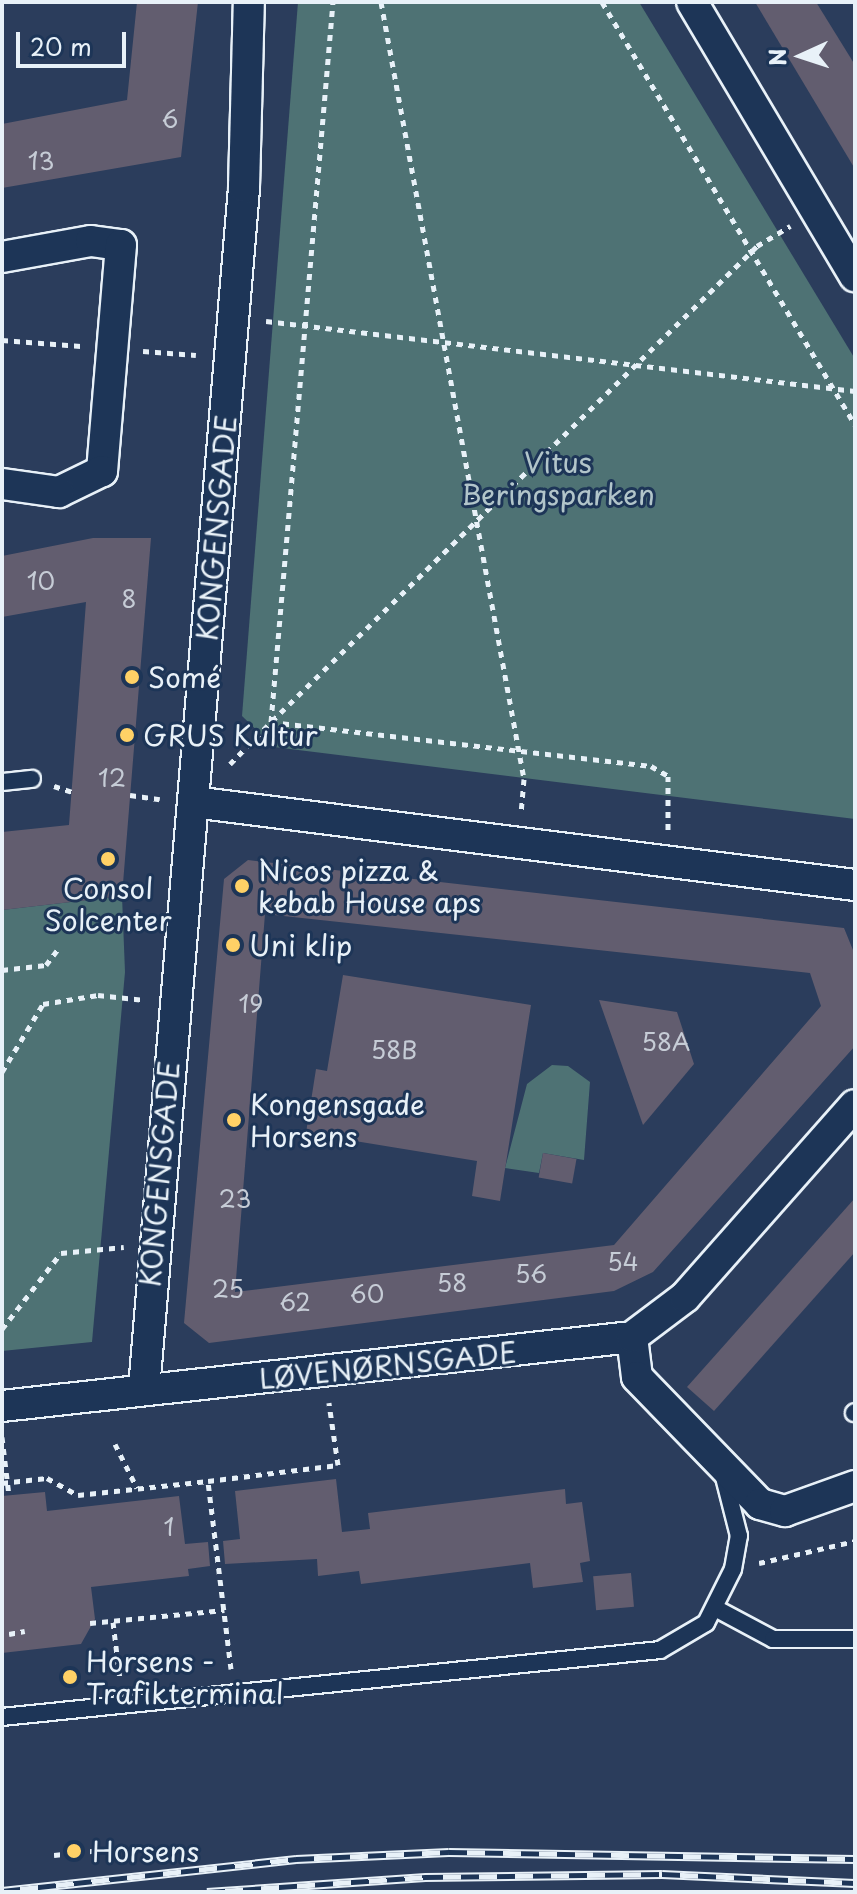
<!DOCTYPE html>
<meta charset="utf-8">
<style>
body{margin:0}
#map{position:relative;width:857px;height:1894px;overflow:hidden;background:#2b3d5c;font-family:"Playpen Sans",sans-serif}
div>[style]{position:absolute}
[style*='--x']{left:calc(var(--x)*1px);top:calc(var(--y)*1px);width:calc(var(--w)*1px);rotate:calc(var(--a)*1deg)}
.green>*{inset:0;background:#4e7274}
.building>*{inset:0;background:#625d6f;transform-origin:0 0}
.path>*{height:5px;margin-top:-2.5px;transform-origin:0;background:repeating-linear-gradient(90deg,#e8f1f8 0 6px,transparent 0 12px)}
.roads{filter:drop-shadow(2px 0 #e8f1f8) drop-shadow(-2px 0 #e8f1f8) drop-shadow(0 2px #e8f1f8) drop-shadow(0 -2px #e8f1f8)}
.service>*{height:16px;margin:-8px;padding:0 8px;transform-origin:8px;border-radius:8px;background:#1d3557}
.minor>*{height:30px;margin:-15px;padding:0 15px;transform-origin:15px;border-radius:15px;background:#1d3557}
.rail>*{height:9px;margin-top:-4.5px;transform-origin:0;background:repeating-linear-gradient(90deg,#1d3557 0 18px,#e8f1f8 0 36px);box-sizing:border-box;border-block:2px solid #e8f1f8}
.dots>*{width:22px;height:22px;translate:-50% -50%;box-sizing:border-box;border:4px solid #1d3557;border-radius:50%}
span{translate:-50% -50%;white-space:nowrap;text-align:center;line-height:1.15;-webkit-text-stroke:6px #1d3557;paint-order:stroke}
.number-label{font-size:24px;color:#c6ccd6}
.number-label span{-webkit-text-stroke-width:0}
.park-label{font-size:28px;color:#b2c5ca}
.street-label{font-size:28px;color:#e8f1f8}
.poi-label{font-size:28px;color:#e8f1f8}
.left{translate:0 -50%;text-align:left}
.frame{position:absolute;inset:0;border:4px solid #e8f1f8;pointer-events:none}
.north{position:absolute;left:761px;top:16px;width:80px;height:80px;-webkit-text-stroke:6px #1d3557;paint-order:stroke;rotate:267deg;font-size:22px;font-weight:700;line-height:32px;text-align:center;color:#e8f1f8}
.north::after{content:'';display:block;margin:auto;width:28px;height:36px;background:#e8f1f8;clip-path:polygon(50% 0,100% 100%,50% 72%,0 100%)}
.scale{position:absolute;left:16px;top:32px;width:110px;height:36px;box-sizing:border-box;border:4px solid #e8f1f8;border-top:0;padding-left:10px;font-size:24px;line-height:28px;white-space:nowrap;color:#e8f1f8;-webkit-text-stroke:6px #1d3557;paint-order:stroke}
</style>
<div id="map">
<div class="green">
<div style="clip-path:polygon(298px 2px,639px 2px,855px 359px,855px 819px,274px 747px,242px 716px)"></div>
<div style="clip-path:polygon(122px 896px,125px 972px,92px 1342px,2px 1351px,2px 910px)"></div>
<div style="clip-path:polygon(552px 1065px,568px 1066px,590px 1082px,584px 1160px,543px 1153px,539px 1173px,505px 1168px,527px 1084px)"></div>
</div>
<div class="building">
<div style="clip-path:polygon(137px 2px,198px 2px,181px 157px,2px 188px,2px 124px,127px 100px)"></div>
<div style="clip-path:polygon(755px 2px,816px 2px,855px 65px,855px 169px)"></div>
<div style="clip-path:polygon(93px 538px,151px 538px,122px 896px,2px 910px,2px 832px,69px 825px,86px 602px,2px 617px,2px 556px)"></div>
<div style="clip-path:polygon(evenodd,248px 860px,844px 928px,855px 955px,855px 1046px,653px 1272px,614px 1291px,209px 1343px,184px 1323px,224px 879px,248px 860px,265px 914px,810px 973px,821px 1006px,614px 1245px,235px 1292px,265px 914px)"></div>
<div style="clip-path:polygon(343px 975px,531px 1005px,500px 1201px,472px 1196px,477px 1161px,306px 1133px,316px 1069px,327px 1071px)"></div>
<div style="clip-path:polygon(599px 1000px,677px 1012px,694px 1064px,643px 1125px)"></div>
<div style="left:543px;top:1153px;width:34px;height:25px;rotate:10deg"></div>
<div style="clip-path:polygon(855px 1198px,855px 1252px,714px 1411px,687px 1387px)"></div>
<div style="clip-path:polygon(336px 1479px,342px 1532px,370px 1529px,368px 1513px,565px 1489px,566px 1504px,582px 1502px,590px 1561px,580px 1563px,583px 1582px,533px 1588px,530px 1563px,361px 1584px,359px 1571px,318px 1576px,317px 1559px,225px 1564px,223px 1541px,240px 1539px,235px 1491px)"></div>
<div style="clip-path:polygon(45px 1492px,47px 1511px,179px 1496px,185px 1544px,208px 1542px,210px 1566px,188px 1569px,189px 1576px,91px 1587px,95px 1619px,81px 1644px,2px 1653px,2px 1496px)"></div>
<div style="left:631px;top:1573px;width:34px;height:38px;rotate:85deg"></div>
</div>
<div class="path">
<div style="--x:381;--y:2;--w:790;--a:79.57"></div>
<div style="--x:524;--y:779;--w:33;--a:95"></div>
<div style="--x:602;--y:2;--w:493;--a:59.1"></div>
<div style="--x:266;--y:321;--w:593;--a:6.78"></div>
<div style="--x:2;--y:340;--w:79;--a:4.3"></div>
<div style="--x:143;--y:351;--w:53;--a:4.3"></div>
<div style="--x:272;--y:721;--w:679;--a:-44.4"></div>
<div style="--x:757;--y:246;--w:39;--a:-31"></div>
<div style="--x:271;--y:722;--w:383;--a:6.6"></div>
<div style="--x:651;--y:766;--w:20;--a:30"></div>
<div style="--x:668;--y:776;--w:54;--a:90"></div>
<div style="--x:230;--y:764;--w:59;--a:-45.7"></div>
<div style="--x:271;--y:722;--w:723;--a:-85.08"></div>
<div style="--x:54;--y:786;--w:19;--a:18"></div>
<div style="--x:130;--y:795;--w:30;--a:8"></div>
<div style="--x:2;--y:970;--w:44;--a:-6.5"></div>
<div style="--x:46;--y:965;--w:21;--a:-53"></div>
<div style="--x:2;--y:1072;--w:79;--a:-58.9"></div>
<div style="--x:43;--y:1004;--w:56;--a:-9.3"></div>
<div style="--x:98;--y:995;--w:47;--a:6.1"></div>
<div style="--x:2;--y:1329;--w:96;--a:-52.2"></div>
<div style="--x:61;--y:1253;--w:63;--a:-5.4"></div>
<div style="--x:2;--y:1437;--w:59;--a:83.2"></div>
<div style="--x:115;--y:1444;--w:49;--a:63.4"></div>
<div style="--x:2;--y:1483;--w:45;--a:-6.3"></div>
<div style="--x:47;--y:1478;--w:35;--a:29"></div>
<div style="--x:78;--y:1495;--w:131;--a:-6.1"></div>
<div style="--x:759;--y:1563;--w:98;--a:-12.9"></div>
<div style="--x:113;--y:1622;--w:58;--a:83.1"></div>
<div style="--x:90;--y:1623;--w:135;--a:-5.5"></div>
<div style="--x:9;--y:1634;--w:16;--a:-11"></div>
<div style="--x:231;--y:1669;--w:189;--a:-97"></div>
<div style="--x:208;--y:1481;--w:131;--a:-7"></div>
<div style="--x:338;--y:1465;--w:63;--a:-98.3"></div>
<div style="--x:54;--y:1855;--w:47;--a:-6.1"></div>
</div>
<div class="roads">
<div class="service">
<div style="--x:2;--y:782;--w:30;--a:-6"></div>
<div style="--x:854;--y:1413;--w:1;--a:-45"></div>
<div style="--x:715;--y:1608;--w:66;--a:28.1"></div>
<div style="--x:773;--y:1639;--w:82;--a:0"></div>
<div style="--x:2;--y:1717;--w:661;--a:-5.81"></div>
<div style="--x:660;--y:1650;--w:53;--a:-30.4"></div>
<div style="--x:706;--y:1623;--w:60;--a:-63.4"></div>
<div style="--x:733;--y:1569;--w:34;--a:-80"></div>
<div style="--x:739;--y:1536;--w:65;--a:-104.3"></div>
</div>
<div class="minor">
<div style="--x:692;--y:2;--w:319;--a:59.3"></div>
<div style="--x:2;--y:257;--w:90;--a:-10.2"></div>
<div style="--x:91;--y:241;--w:30;--a:8"></div>
<div style="--x:121;--y:245;--w:227;--a:94.8"></div>
<div style="--x:102;--y:471;--w:48;--a:154"></div>
<div style="--x:59;--y:492;--w:58;--a:-172"></div>
<div style="--x:193;--y:802;--w:667;--a:7.15"></div>
<div style="--x:632;--y:1337;--w:40;--a:82.9"></div>
<div style="--x:637;--y:1377;--w:177;--a:45.9"></div>
<div style="--x:760;--y:1504;--w:26;--a:16"></div>
<div style="--x:785;--y:1511;--w:74;--a:-19.7"></div>
<div style="--x:144;--y:1389;--w:1206;--a:-85.24"></div>
<div style="--x:244;--y:187;--w:185;--a:-88.5"></div>
<div style="--x:2;--y:1406;--w:634;--a:-6.25"></div>
<div style="--x:632;--y:1337;--w:66;--a:-37"></div>
<div style="--x:685;--y:1297;--w:256;--a:-48.5"></div>
</div>
</div>
<div class="rail">
<div style="--x:2;--y:1891;--w:296;--a:-6.2"></div>
<div style="--x:296;--y:1859;--w:153;--a:-2.6"></div>
<div style="--x:449;--y:1852;--w:406;--a:1"></div>
<div style="--x:207;--y:1892;--w:219;--a:-3.9"></div>
<div style="--x:425;--y:1877;--w:237;--a:-0.7"></div>
<div style="--x:662;--y:1874;--w:193;--a:2.7"></div>
</div>
<div class="dots">
<div style="left:132px;top:677px;background:#ffd166"></div>
<div style="left:127px;top:735px;background:#ffd166"></div>
<div style="left:108px;top:859px;background:#ffd166"></div>
<div style="left:242px;top:886px;background:#ffd166"></div>
<div style="left:233px;top:945px;background:#ffd166"></div>
<div style="left:234px;top:1120px;background:#ffd166"></div>
<div style="left:70px;top:1677px;background:#ffd166"></div>
<div style="left:74px;top:1851px;background:#ffd166"></div>
</div>
<div class="number-label">
<span style="left:170px;top:119px">6</span>
<span style="left:41px;top:161px">13</span>
<span style="left:41px;top:581px">10</span>
<span style="left:129px;top:599px">8</span>
<span style="left:112px;top:778px">12</span>
<span style="left:251px;top:1004px">19</span>
<span style="left:666px;top:1042px">58A</span>
<span style="left:394px;top:1050px">58B</span>
<span style="left:235px;top:1199px">23</span>
<span style="left:623px;top:1262px">54</span>
<span style="left:531px;top:1274px">56</span>
<span style="left:452px;top:1283px">58</span>
<span style="left:228px;top:1289px">25</span>
<span style="left:367px;top:1294px">60</span>
<span style="left:295px;top:1302px">62</span>
<span style="left:169px;top:1527px">1</span>
</div>
<div class="park-label">
<span style="left:558px;top:478px">Vitus<br>Beringsparken</span>
</div>
<div class="street-label">
<span style="left:216px;top:528px;rotate:-85deg">KONGENSGADE</span>
<span style="left:159px;top:1174px;rotate:-85deg">KONGENSGADE</span>
<span style="left:388px;top:1365px;rotate:-6deg">LØVENØRNSGADE</span>
</div>
<div class="poi-label">
<span class="left" style="left:148px;top:677px">Somé</span>
<span class="left" style="left:143px;top:735px">GRUS Kultur</span>
<span class="left" style="left:258px;top:886px">Nicos pizza &amp;<br>kebab House aps</span>
<span style="left:108px;top:904px">Consol<br>Solcenter</span>
<span class="left" style="left:249px;top:945px">Uni klip</span>
<span class="left" style="left:250px;top:1120px">Kongensgade<br>Horsens</span>
<span class="left" style="left:86px;top:1677px">Horsens -<br>Trafikterminal</span>
<span class="left" style="left:92px;top:1851px">Horsens</span>
</div>
<div class="frame"></div>
<div class="north">N</div>
<div class="scale">20 m</div>
</div>
